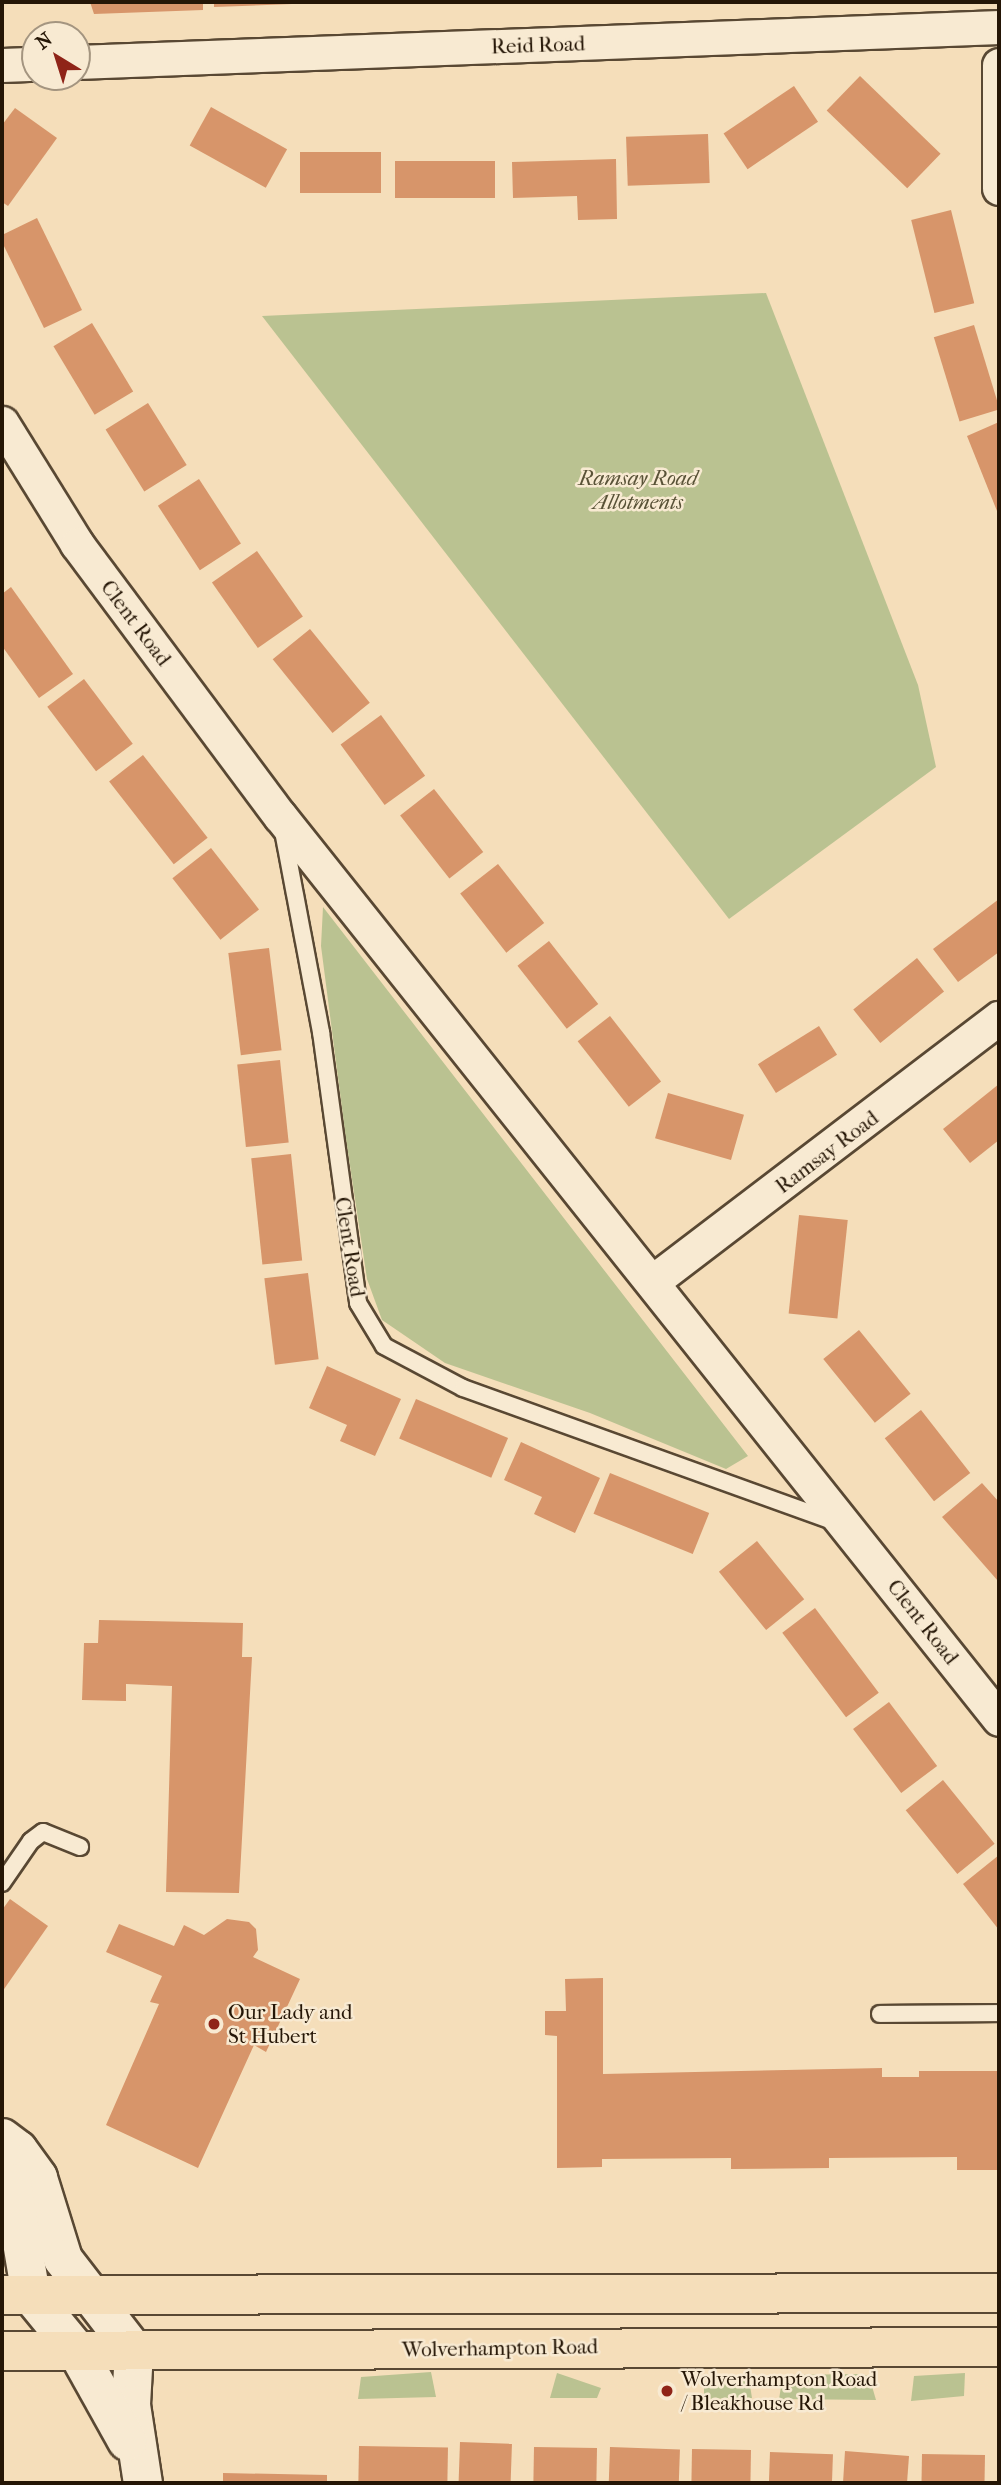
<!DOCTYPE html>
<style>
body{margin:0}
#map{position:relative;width:1001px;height:2485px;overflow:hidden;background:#f5deba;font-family:"IM FELL French Canon",serif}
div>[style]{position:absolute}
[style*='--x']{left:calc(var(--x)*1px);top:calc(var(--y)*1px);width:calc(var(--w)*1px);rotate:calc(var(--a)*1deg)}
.green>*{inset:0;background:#bac291}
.building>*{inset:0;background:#d7956a;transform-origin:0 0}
.roads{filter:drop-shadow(2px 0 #594833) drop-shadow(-2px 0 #594833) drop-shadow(0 2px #594833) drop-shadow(0 -2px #594833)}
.lane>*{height:16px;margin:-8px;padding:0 8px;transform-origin:8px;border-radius:8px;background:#f8ead2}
.street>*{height:33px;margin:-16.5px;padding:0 16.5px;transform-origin:16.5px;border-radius:16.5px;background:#f8ead2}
.secondary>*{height:38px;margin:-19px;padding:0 19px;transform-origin:19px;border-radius:19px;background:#f8ead2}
.highway>*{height:38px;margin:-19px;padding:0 19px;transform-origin:19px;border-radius:19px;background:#f5deba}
.dots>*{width:19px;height:19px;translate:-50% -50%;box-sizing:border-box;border:4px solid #f8ead2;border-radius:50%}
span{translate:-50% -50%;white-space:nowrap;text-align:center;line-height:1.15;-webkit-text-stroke:5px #f8ead2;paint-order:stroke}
.street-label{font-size:21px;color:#251606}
.park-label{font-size:21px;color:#595237;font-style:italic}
.poi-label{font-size:21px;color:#251606}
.left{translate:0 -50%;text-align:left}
.frame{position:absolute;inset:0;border:4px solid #251606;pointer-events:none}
.north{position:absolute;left:21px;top:21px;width:70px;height:70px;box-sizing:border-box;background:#f8ead2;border:2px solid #a49580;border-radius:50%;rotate:322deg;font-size:19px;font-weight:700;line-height:28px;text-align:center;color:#251606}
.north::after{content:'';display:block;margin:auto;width:24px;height:32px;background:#8f2418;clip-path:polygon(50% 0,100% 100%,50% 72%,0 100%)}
</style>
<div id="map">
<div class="green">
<div style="clip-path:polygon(766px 293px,918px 685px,936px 767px,729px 919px,262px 316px)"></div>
<div style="clip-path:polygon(323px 907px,748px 1456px,726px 1469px,590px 1413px,445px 1363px,382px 1320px,367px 1279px,346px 1139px,321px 946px)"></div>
<div style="clip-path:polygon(431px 2372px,436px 2397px,358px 2399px,361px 2377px)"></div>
<div style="clip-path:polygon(557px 2373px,601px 2388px,597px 2398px,550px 2398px)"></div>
<div style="clip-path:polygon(965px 2373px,964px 2396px,911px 2401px,914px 2376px)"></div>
<div style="clip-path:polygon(859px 2374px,869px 2376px,876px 2400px,779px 2399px,783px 2375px)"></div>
<div style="clip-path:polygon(749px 2379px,752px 2398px,704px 2399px,704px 2387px)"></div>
</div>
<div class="building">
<div style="clip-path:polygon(90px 2px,203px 2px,203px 10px,94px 14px)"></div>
<div style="clip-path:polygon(214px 2px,292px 2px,292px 4px,214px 7px)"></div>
<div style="left:860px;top:76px;width:112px;height:48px;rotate:44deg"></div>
<div style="left:794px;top:86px;width:43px;height:85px;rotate:56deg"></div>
<div style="left:211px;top:107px;width:87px;height:44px;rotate:29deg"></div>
<div style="clip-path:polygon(15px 108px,57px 138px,8px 206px,2px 202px,2px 125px)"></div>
<div style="left:708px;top:134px;width:49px;height:82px;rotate:88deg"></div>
<div style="left:381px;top:152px;width:41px;height:81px;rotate:90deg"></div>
<div style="clip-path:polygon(616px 159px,617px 219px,578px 220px,577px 196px,513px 198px,512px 162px)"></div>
<div style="left:495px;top:161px;width:37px;height:100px;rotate:90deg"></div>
<div style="left:951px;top:210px;width:96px;height:41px;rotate:76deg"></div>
<div style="clip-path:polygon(37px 218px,82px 310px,44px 328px,2px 242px,2px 235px)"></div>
<div style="left:92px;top:323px;width:80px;height:45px;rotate:59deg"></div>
<div style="left:974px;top:325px;width:88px;height:42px;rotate:73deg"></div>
<div style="left:148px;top:403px;width:73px;height:50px;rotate:58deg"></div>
<div style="clip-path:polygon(999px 422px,999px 516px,967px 436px)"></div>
<div style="left:199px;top:479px;width:77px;height:49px;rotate:57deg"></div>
<div style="left:257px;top:551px;width:80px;height:55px;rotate:55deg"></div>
<div style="clip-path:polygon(11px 587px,73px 674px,39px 698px,2px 646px,2px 594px)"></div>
<div style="left:310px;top:629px;width:95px;height:48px;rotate:51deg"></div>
<div style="left:84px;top:679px;width:81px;height:46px;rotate:53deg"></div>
<div style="left:381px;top:715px;width:75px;height:50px;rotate:54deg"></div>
<div style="left:143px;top:755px;width:105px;height:43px;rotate:52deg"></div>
<div style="left:434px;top:789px;width:80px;height:43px;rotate:52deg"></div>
<div style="left:211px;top:848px;width:78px;height:49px;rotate:52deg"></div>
<div style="left:498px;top:864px;width:75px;height:48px;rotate:52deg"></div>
<div style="clip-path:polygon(999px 899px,999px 952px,958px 982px,933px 949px)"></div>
<div style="left:549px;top:941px;width:80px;height:40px;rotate:52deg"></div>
<div style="left:269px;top:948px;width:103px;height:41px;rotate:83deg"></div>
<div style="left:917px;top:958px;width:43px;height:82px;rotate:51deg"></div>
<div style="left:610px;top:1016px;width:83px;height:41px;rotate:52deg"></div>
<div style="left:819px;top:1026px;width:34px;height:72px;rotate:58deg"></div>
<div style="left:280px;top:1060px;width:83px;height:43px;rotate:84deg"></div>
<div style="clip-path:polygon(999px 1084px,999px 1140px,970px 1163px,943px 1129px)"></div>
<div style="left:668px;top:1093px;width:79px;height:47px;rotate:16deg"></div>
<div style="left:291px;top:1154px;width:107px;height:40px;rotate:84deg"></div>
<div style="left:799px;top:1215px;width:49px;height:99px;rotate:6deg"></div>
<div style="left:308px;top:1273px;width:87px;height:44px;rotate:83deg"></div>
<div style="left:859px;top:1330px;width:82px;height:46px;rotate:51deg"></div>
<div style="clip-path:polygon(327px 1366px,401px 1399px,375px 1456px,340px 1441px,347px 1425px,309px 1408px)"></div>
<div style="left:416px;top:1399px;width:100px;height:43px;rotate:23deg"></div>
<div style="left:921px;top:1410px;width:80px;height:46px;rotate:52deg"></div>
<div style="clip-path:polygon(521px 1442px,600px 1478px,575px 1533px,534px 1514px,542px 1497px,504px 1480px)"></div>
<div style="left:610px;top:1473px;width:107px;height:44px;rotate:22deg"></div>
<div style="clip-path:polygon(982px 1483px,999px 1502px,998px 1581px,942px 1517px)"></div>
<div style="left:757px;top:1541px;width:75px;height:49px;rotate:51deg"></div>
<div style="left:815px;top:1608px;width:106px;height:41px;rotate:53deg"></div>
<div style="clip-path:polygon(99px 1620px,243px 1623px,242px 1657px,252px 1657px,239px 1893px,166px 1892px,172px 1686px,126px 1684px,126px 1701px,82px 1700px,84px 1643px,98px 1643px)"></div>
<div style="left:889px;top:1702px;width:80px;height:45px;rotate:53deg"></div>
<div style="left:943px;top:1780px;width:82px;height:48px;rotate:51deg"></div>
<div style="clip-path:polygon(999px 1855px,999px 1930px,963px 1884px)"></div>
<div style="clip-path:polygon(10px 1899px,48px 1926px,2px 1992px,2px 1910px)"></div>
<div style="clip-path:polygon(227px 1919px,249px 1922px,256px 1929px,258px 1950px,253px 1957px,300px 1979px,266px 2052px,254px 2045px,198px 2168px,106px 2125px,159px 2004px,150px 2002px,162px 1976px,106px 1952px,119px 1924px,174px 1946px,184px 1925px,204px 1935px)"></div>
<div style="clip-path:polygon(603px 1978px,603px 2074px,882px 2068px,882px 2077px,919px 2077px,919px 2071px,999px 2071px,999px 2170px,957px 2170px,957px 2157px,829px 2158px,829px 2168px,731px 2169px,731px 2158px,602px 2159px,602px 2167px,557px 2168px,557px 2036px,545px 2035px,545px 2011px,566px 2011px,565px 1979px)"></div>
<div style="left:460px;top:2442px;width:52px;height:41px;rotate:2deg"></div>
<div style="left:359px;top:2446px;width:89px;height:37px;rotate:1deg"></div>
<div style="left:534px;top:2447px;width:63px;height:36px;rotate:1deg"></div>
<div style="left:610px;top:2447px;width:70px;height:36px;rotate:2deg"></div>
<div style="left:692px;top:2449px;width:59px;height:34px;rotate:1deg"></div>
<div style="clip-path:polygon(845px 2451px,909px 2456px,907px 2483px,843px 2483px)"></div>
<div style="left:770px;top:2452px;width:63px;height:31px;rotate:2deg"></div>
<div style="left:922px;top:2454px;width:63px;height:29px;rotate:1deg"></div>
<div style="clip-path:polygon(223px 2473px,327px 2475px,327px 2483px,223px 2483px)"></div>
</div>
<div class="roads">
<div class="lane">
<div style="--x:283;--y:831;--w:205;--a:79.3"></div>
<div style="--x:321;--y:1032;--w:274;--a:82.2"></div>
<div style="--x:358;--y:1303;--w:50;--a:58.8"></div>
<div style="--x:384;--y:1346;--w:89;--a:28"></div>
<div style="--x:463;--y:1388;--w:395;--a:19.8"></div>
<div style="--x:2;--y:1883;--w:51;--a:-55.4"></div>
<div style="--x:31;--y:1841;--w:15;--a:-37"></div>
<div style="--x:43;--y:1832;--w:40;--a:22"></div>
<div style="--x:880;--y:2014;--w:119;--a:-0.5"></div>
</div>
<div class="street">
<div style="--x:77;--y:62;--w:923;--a:-2.17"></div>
<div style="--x:2;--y:65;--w:33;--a:-2"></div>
<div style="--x:999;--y:65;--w:123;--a:90"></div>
<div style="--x:2;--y:423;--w:142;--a:58.2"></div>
<div style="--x:77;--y:544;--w:339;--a:53.3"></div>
<div style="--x:280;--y:816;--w:1154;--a:51.47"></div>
<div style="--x:652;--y:1282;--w:436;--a:-37.3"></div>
</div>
<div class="secondary">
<div style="--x:2;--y:2138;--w:20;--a:37"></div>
<div style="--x:18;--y:2150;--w:34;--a:54"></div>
<div style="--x:38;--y:2178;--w:85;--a:72.8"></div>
<div style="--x:63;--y:2259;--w:116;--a:52.3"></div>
<div style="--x:134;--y:2351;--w:54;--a:93.2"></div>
<div style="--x:131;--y:2405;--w:79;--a:81.3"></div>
<div style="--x:2;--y:2154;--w:31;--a:71"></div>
<div style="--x:12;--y:2183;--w:114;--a:80.4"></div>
<div style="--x:31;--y:2295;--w:72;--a:50.6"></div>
<div style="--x:77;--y:2351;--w:103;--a:60.9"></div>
</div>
<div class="highway">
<div style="--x:2;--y:2295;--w:997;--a:-0.11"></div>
<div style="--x:2;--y:2351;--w:997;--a:-0.23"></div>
</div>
</div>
<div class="dots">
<div style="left:214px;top:2024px;background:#8f2418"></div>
<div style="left:667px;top:2391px;background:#8f2418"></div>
</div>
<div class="street-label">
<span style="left:538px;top:45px;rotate:-2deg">Reid Road</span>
<span style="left:136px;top:623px;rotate:53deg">Clent Road</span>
<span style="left:827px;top:1152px;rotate:-37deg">Ramsay Road</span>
<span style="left:350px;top:1247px;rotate:81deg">Clent Road</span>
<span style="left:923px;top:1622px;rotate:52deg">Clent Road</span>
<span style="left:500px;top:2348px;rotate:-1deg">Wolverhampton Road</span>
</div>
<div class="park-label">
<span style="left:638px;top:490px">Ramsay Road<br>Allotments</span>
</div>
<div class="poi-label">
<span class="left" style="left:228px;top:2024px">Our Lady and<br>St Hubert</span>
<span class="left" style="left:681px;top:2391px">Wolverhampton Road<br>/ Bleakhouse Rd</span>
</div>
<div class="frame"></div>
<div class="north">N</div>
</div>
